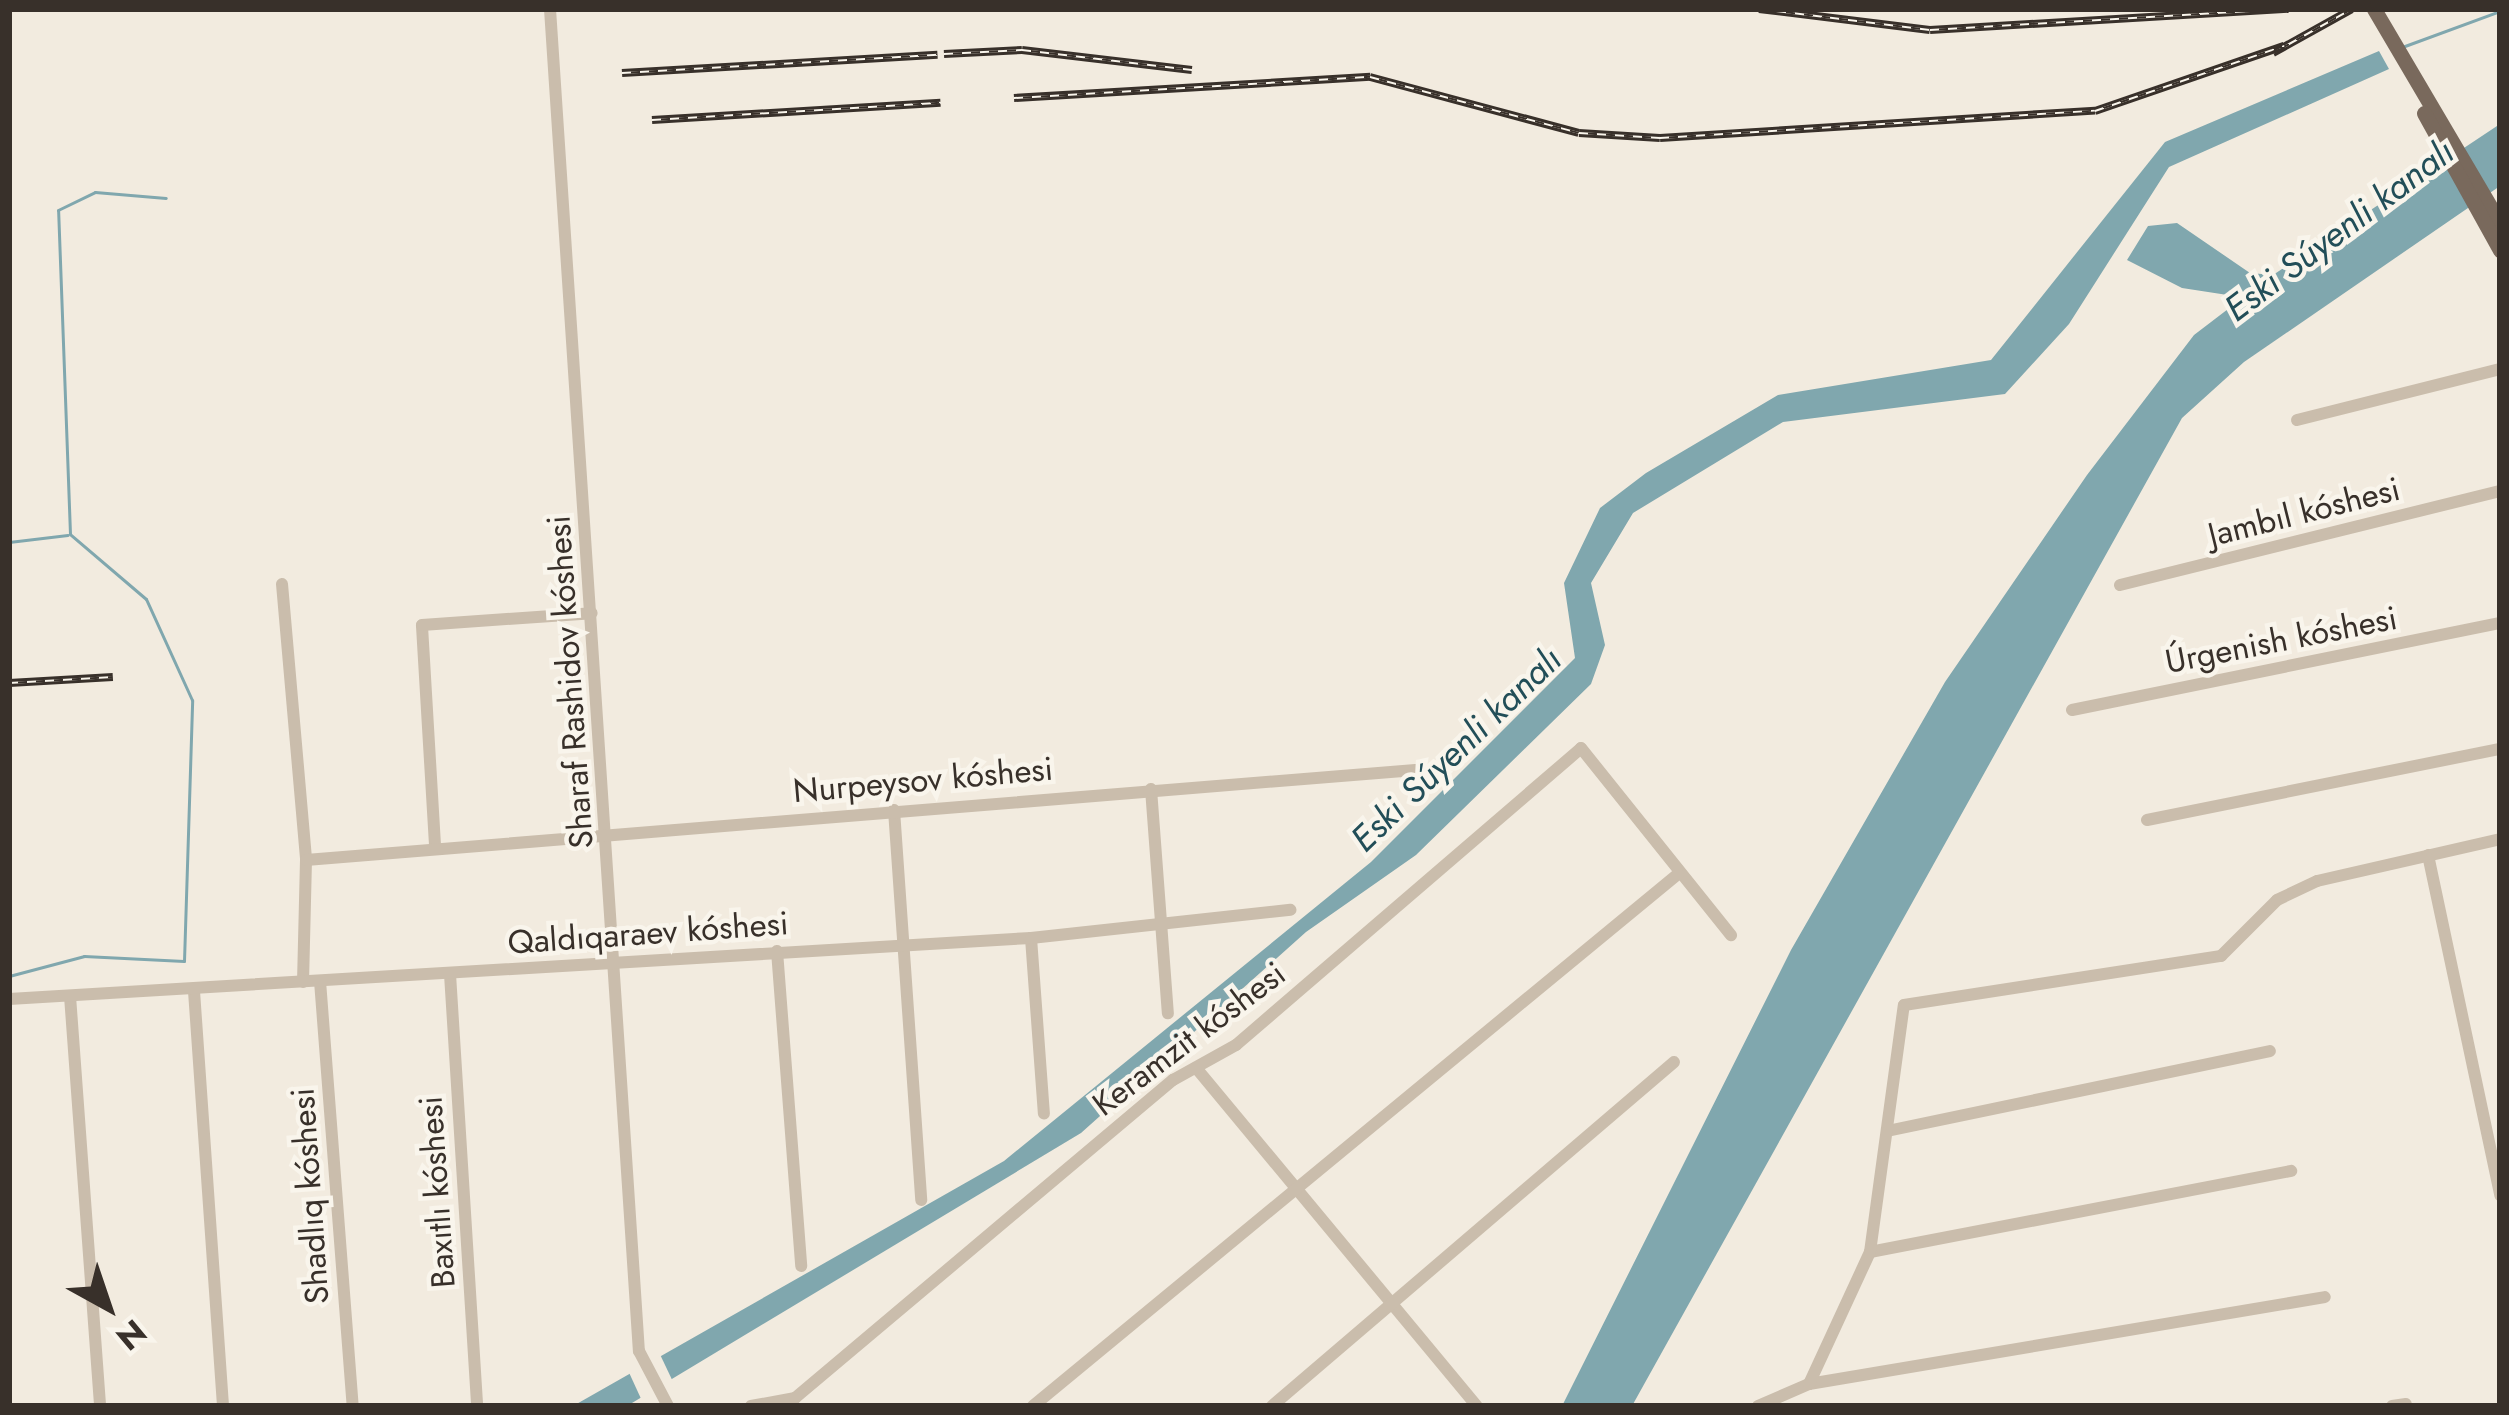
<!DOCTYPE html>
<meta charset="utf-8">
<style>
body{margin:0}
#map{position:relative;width:2509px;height:1415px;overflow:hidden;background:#f2ebdf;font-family:Jost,sans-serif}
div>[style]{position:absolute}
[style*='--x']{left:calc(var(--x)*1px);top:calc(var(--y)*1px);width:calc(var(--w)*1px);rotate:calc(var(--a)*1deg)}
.water>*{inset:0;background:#80a7ae}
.pier>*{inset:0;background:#f2ebdf}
.stream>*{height:3px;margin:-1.5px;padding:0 1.5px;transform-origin:1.5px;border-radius:1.5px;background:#80a7ae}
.minor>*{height:12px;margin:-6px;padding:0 6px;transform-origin:6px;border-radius:6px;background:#cabdac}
.major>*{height:15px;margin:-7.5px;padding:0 7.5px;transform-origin:7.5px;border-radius:7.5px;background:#79695c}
.rail>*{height:8px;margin-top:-4px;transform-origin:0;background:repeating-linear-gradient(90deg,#f9f5ec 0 9px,#38302a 0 18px);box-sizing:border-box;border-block:3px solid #38302a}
span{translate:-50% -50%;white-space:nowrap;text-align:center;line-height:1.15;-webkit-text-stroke:9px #f9f5ec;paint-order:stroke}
.street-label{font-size:33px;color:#38302a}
.water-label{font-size:36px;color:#224e58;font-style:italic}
.frame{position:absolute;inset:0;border:12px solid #38302a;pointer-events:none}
.north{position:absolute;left:48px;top:1247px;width:120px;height:120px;-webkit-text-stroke:9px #f9f5ec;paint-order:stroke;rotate:140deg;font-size:33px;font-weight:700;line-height:48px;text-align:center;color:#38302a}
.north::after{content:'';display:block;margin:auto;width:42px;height:54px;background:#38302a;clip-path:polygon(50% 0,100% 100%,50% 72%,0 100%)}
</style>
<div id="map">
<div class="water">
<div style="clip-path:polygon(2379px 51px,2389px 69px,2169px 167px,2069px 324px,2005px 394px,1783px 422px,1633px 513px,1591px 583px,1605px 645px,1591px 684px,1416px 855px,1306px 932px,1081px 1133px,627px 1406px,573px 1406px,1004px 1161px,1371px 862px,1575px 658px,1564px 583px,1600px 508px,1646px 473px,1778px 395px,1991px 360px,2165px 142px)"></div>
<div style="clip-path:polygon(2500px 124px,2500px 186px,2244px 362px,2182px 418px,1632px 1406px,1562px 1406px,1791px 950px,1945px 682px,2087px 475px,2194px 335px,2232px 306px,2234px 296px,2182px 288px,2127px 260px,2148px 226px,2177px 223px,2250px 273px,2273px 275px)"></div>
</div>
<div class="pier">
<div style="clip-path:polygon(656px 1346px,675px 1386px,643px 1403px,626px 1366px)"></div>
</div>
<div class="stream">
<div style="--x:2402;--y:47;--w:104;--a:-20.2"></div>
<div style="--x:9;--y:542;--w:59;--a:-6.8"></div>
<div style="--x:9;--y:976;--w:78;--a:-14.9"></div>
<div style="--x:84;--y:956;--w:100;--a:2.9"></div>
<div style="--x:184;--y:961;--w:261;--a:-88.2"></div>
<div style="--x:192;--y:700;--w:111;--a:-114.5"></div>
<div style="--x:146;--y:599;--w:100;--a:-139.5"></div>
<div style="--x:70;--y:534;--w:324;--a:-92.1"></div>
<div style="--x:58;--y:210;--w:41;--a:-25.9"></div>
<div style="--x:95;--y:192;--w:71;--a:4.8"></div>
</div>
<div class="minor">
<div style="--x:550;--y:9;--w:1345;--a:86.21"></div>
<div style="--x:639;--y:1351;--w:62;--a:62.2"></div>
<div style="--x:2297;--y:420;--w:209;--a:-14.1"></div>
<div style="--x:282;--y:584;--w:277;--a:85"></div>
<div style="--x:306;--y:860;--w:122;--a:91.4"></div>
<div style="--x:2120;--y:585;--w:391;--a:-13.9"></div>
<div style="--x:2072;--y:710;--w:437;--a:-11.5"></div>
<div style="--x:1151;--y:789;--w:225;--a:85.7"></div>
<div style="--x:894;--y:810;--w:391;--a:86"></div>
<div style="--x:2147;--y:820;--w:360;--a:-11.4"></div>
<div style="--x:435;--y:845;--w:220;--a:-93.4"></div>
<div style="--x:422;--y:625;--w:170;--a:-4"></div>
<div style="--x:2428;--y:855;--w:348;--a:78"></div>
<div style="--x:306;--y:860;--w:1113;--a:-4.64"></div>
<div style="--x:1031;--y:938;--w:176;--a:85.8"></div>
<div style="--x:777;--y:951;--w:316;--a:85.6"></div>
<div style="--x:450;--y:974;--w:433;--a:86.4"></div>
<div style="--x:320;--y:981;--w:426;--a:85.6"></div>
<div style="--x:194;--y:991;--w:416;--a:86"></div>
<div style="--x:70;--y:996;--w:411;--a:85.8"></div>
<div style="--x:9;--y:999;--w:1024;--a:-3.42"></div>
<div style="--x:1031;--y:938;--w:261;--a:-6.2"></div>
<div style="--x:1197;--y:1069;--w:438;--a:50.3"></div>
<div style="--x:1892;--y:1130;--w:386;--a:-11.8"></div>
<div style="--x:1870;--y:1252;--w:429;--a:-10.9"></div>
<div style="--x:1809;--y:1384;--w:523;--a:-9.57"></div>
<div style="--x:751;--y:1406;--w:45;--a:-10.3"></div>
<div style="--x:795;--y:1398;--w:494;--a:-40.1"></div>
<div style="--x:1173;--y:1080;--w:72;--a:-29.1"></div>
<div style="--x:1236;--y:1045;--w:455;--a:-40.7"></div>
<div style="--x:1581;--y:748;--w:240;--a:51.3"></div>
<div style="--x:1033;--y:1406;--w:836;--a:-39.52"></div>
<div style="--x:1272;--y:1406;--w:529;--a:-40.55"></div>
<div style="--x:1758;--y:1406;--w:56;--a:-23.3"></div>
<div style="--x:1809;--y:1384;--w:145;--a:-65.2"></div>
<div style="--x:1870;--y:1252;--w:249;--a:-82.2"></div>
<div style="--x:1904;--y:1005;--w:321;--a:-8.8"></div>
<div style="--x:2221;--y:956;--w:79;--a:-45"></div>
<div style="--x:2277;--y:900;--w:44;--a:-25.4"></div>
<div style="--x:2317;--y:881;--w:188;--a:-12.9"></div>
<div style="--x:2392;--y:1406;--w:14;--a:-8"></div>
</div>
<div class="major">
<div style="--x:2374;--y:9;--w:248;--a:59.5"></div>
<div style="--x:2424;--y:113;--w:157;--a:61"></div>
</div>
<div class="rail">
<div style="--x:1759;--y:9;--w:172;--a:7"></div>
<div style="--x:1930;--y:30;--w:359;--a:-3.4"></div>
<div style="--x:2273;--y:53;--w:90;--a:-29.1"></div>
<div style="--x:944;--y:54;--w:78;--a:-2.9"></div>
<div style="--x:1022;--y:50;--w:171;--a:6.7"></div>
<div style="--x:622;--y:73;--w:316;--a:-3.3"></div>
<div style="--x:1014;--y:98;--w:357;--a:-3.4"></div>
<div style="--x:1370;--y:77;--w:216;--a:15"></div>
<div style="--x:1579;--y:133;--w:81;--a:3.5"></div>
<div style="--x:1660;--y:138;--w:436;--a:-3.6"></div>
<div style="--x:2095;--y:111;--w:200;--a:-19"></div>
<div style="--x:652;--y:120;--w:289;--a:-3.4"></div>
<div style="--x:9;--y:683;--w:104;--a:-3.3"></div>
</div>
<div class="street-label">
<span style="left:2304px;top:512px;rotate:-14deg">Jambıl kóshesi</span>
<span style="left:2281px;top:640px;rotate:-11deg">Úrgenish kóshesi</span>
<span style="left:570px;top:682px;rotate:-94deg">Sharaf Rashidov kóshesi</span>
<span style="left:923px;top:780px;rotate:-5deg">Nurpeysov kóshesi</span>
<span style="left:648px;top:933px;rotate:-4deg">Qaldıqaraev kóshesi</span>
<span style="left:1189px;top:1039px;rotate:-37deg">Keramzit kóshesi</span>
<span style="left:437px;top:1192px;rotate:-94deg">Baxıtlı kóshesi</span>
<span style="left:310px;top:1196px;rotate:-94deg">Shadlıq kóshesi</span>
</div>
<div class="water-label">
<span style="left:2339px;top:230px;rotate:-37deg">Eski Súyenli kanalı</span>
<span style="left:1456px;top:749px;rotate:-44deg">Eski Súyenli kanalı</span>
</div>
<div class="frame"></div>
<div class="north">N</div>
</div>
